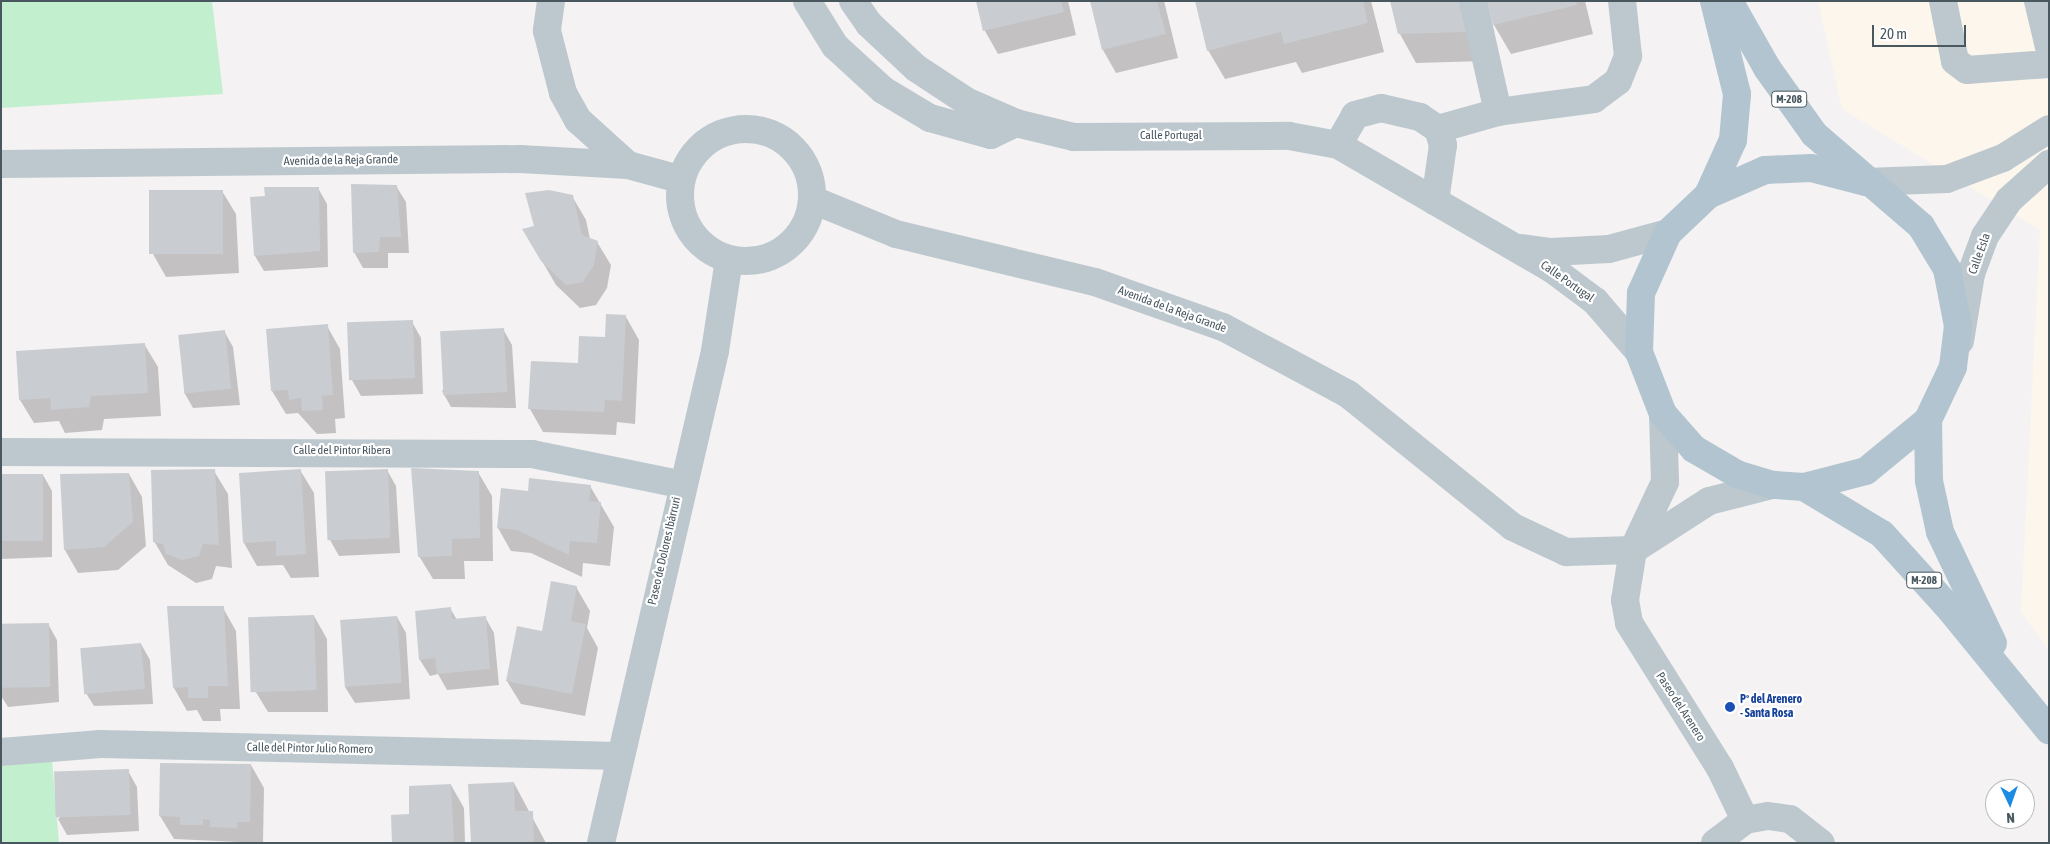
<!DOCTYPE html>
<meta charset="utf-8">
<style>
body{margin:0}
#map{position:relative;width:2050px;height:844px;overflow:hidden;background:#f4f2f2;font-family:"Asap Condensed",sans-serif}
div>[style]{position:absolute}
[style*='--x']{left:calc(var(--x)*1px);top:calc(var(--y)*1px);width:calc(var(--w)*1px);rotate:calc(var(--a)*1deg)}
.commercial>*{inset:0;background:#fcf6ed}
.green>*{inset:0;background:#c2f0ce}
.shadow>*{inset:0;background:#0003}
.building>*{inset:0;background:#c9cdd1;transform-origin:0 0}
.minor>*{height:28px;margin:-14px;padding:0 14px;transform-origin:14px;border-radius:14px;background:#bdc8ce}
.minor>.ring{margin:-14px;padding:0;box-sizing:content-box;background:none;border:28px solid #bdc8ce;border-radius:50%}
.major>*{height:28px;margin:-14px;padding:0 14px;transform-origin:14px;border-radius:14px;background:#b2c4cf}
.dots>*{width:14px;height:14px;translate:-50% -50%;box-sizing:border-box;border:2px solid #fff;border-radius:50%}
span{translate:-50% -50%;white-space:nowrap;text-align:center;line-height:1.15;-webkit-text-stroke:4.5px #fff;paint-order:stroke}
.shield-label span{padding:1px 4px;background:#fff;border:1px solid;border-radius:4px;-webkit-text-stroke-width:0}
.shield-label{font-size:11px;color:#49575f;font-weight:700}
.street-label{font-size:12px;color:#49575f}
.transit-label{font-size:12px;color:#164399;font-weight:700}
.left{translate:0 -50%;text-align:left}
.frame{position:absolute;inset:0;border:2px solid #49575f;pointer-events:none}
.north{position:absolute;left:1985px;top:779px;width:50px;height:50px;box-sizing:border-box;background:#fff;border:1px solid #b6bcbf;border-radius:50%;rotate:177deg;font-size:14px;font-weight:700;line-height:20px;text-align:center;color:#49575f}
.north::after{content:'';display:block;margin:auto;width:18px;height:22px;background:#1c8be4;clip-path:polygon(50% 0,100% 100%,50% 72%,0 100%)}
.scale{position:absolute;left:1872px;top:25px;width:94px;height:22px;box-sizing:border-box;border:2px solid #49575f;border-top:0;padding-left:6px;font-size:15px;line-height:18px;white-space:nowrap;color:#49575f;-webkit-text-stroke:4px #fff;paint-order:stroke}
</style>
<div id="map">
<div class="commercial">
<div style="clip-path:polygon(1818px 1px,2049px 1px,2049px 650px,2021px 612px,2040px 230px,1842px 109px)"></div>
</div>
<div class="green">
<div style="clip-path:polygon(1px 1px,212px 1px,223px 94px,1px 108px)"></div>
<div style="clip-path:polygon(52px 761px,59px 843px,1px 843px,1px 766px)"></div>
</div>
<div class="shadow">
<div style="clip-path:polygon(977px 1px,1068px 1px,1076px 35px,998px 54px,985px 31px)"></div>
<div style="clip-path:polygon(1091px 1px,1164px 1px,1178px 58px,1116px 73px,1103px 50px)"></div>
<div style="clip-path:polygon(1196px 1px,1371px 1px,1384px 52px,1302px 73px,1296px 62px,1225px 79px,1208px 50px)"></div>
<div style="clip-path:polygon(1469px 1px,1484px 61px,1416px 63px,1400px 34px)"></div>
<div style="clip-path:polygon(1488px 1px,1585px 1px,1593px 34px,1511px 54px,1494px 25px)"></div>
<div style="clip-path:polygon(396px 186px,406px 202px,409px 253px,388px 253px,388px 268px,363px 268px,354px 252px)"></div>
<div style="clip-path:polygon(318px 188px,327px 204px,328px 267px,264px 271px,255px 256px)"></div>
<div style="clip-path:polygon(222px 191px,236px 214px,239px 273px,166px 277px,153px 254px)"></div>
<div style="clip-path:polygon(572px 196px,586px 220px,590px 239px,597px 242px,611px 265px,607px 288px,596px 305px,580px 308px,556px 285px,524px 230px,535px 226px)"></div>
<div style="clip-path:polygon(626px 317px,639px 340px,635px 424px,617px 422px,616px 435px,543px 432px,530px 409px)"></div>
<div style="clip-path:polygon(412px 322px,421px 338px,423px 394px,361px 396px,352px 380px)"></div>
<div style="clip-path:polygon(327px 326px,340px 349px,345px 418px,335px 419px,336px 433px,317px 434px,298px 413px,286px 414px,272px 391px)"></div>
<div style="clip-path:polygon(503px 329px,512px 345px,516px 408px,451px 407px,442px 391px)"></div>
<div style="clip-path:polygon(224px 331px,233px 347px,240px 405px,193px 408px,184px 392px)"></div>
<div style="clip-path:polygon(144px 344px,158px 367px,161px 416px,104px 419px,102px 430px,65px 433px,59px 421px,34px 423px,20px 400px)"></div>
<div style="clip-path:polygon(300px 470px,314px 493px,319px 577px,291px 578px,283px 565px,257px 566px,244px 543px)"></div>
<div style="clip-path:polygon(387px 470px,396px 486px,400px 553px,339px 556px,330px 540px)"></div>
<div style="clip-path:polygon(214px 471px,228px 494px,232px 568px,216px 566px,212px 579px,196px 583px,168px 565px,154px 541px)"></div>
<div style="clip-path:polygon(478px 472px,492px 496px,493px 561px,464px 561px,465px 579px,433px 579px,419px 556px)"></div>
<div style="clip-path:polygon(129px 474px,142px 497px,146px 546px,118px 570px,78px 573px,65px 550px)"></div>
<div style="clip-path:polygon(43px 475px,52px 491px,52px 557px,1px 559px,1px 477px)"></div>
<div style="clip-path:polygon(590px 486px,614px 527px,610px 566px,583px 563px,582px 577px,531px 553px,511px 551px,498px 528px,529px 493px)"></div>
<div style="clip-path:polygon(576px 587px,590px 611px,587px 628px,598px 648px,585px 716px,521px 704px,507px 681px)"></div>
<div style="clip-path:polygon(223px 608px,236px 631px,240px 709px,220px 709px,221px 721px,203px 721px,197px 710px,187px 711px,174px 688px)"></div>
<div style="clip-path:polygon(450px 608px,457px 620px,485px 617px,494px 633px,499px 685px,447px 690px,438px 674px,430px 676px,420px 660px)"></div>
<div style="clip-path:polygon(314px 616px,327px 639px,328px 712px,268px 712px,254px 689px)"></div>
<div style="clip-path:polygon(397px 617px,406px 633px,410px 699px,355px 703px,345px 687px)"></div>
<div style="clip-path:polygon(48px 624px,57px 640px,59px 702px,8px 707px,1px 696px,1px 627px)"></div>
<div style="clip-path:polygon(141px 644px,150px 660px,153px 704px,94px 706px,84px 690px)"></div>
<div style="clip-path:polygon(161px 764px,251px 765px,264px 788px,263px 843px,174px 839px,160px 816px)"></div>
<div style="clip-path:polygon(128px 771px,137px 787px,139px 831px,67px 835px,58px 819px)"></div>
<div style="clip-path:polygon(514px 783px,546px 843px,473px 843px)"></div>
<div style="clip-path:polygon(451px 785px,464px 808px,465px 843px,393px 843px,410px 816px)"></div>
</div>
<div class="building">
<div style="clip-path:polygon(976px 1px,1061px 1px,1064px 12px,983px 31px)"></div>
<div style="clip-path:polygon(1090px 1px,1157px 1px,1166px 34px,1102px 50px)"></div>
<div style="clip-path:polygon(1195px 1px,1363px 1px,1368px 23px,1284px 44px,1281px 32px,1207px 51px)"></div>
<div style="clip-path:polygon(1390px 1px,1460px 1px,1468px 32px,1398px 34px)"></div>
<div style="clip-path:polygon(1487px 1px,1576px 1px,1577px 5px,1493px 25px)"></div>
<div style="clip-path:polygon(351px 184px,397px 185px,401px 237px,380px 237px,379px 252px,353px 253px)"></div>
<div style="clip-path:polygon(264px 187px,319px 187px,320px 251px,254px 256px,250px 197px,265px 196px)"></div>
<div style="left:149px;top:190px;width:74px;height:64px"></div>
<div style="clip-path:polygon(549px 190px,573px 195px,582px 235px,598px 241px,594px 265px,583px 282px,566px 285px,541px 261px,522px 229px,534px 226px,525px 193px)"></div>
<div style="clip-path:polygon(606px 314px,626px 315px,622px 401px,605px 400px,604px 412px,528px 409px,531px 361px,578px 363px,579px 336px,605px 337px)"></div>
<div style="left:413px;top:320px;width:58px;height:66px;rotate:88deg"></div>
<div style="clip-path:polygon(328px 324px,333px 395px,322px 396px,323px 410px,302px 411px,301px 398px,289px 400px,288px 390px,271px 391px,266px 329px)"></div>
<div style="left:504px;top:328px;width:64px;height:64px;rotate:87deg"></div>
<div style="left:225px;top:330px;width:59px;height:47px;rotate:84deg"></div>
<div style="clip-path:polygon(145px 343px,148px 393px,91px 396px,89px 407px,51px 410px,50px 398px,19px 400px,16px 351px)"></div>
<div style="clip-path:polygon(411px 468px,479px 471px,480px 538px,452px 539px,452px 556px,418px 557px)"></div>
<div style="clip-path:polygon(215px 469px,219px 545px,203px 544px,199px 556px,182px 560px,166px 554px,163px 544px,153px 542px,151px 470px)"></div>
<div style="clip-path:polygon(301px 469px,306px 554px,276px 556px,276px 541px,243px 543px,239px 473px)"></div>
<div style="left:388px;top:469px;width:69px;height:63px;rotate:88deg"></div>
<div style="clip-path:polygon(129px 473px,133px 522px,104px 547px,64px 550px,60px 474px)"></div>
<div style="left:43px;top:474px;width:67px;height:42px;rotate:90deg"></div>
<div style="clip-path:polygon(529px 478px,591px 485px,589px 501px,601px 502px,597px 543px,570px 541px,569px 555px,517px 530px,497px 528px,501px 488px,528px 491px)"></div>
<div style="clip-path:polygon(551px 581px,577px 586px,571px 621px,586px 624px,572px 694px,506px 681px,517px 626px,542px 631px)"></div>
<div style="clip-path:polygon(167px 606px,224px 606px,228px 686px,208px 686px,208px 698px,188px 698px,188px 687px,173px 688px)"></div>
<div style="clip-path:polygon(451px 607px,452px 619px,486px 616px,490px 669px,437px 674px,435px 658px,419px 660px,415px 611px)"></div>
<div style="left:314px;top:615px;width:75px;height:66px;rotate:88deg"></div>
<div style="left:397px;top:616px;width:67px;height:57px;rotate:86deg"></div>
<div style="left:49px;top:623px;width:64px;height:48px;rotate:89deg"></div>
<div style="left:141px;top:643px;width:46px;height:61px;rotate:85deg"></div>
<div style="clip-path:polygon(160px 763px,251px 764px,250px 822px,237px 822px,237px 828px,210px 827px,210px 820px,203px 819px,203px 825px,180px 825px,180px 817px,159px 816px)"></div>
<div style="left:129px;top:769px;width:46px;height:75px;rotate:88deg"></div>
<div style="clip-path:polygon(514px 782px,515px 811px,533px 811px,534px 843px,471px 843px,468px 784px)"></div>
<div style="clip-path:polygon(451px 784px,454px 843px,392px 843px,391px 815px,409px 814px,409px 786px)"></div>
</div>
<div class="minor">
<div style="--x:551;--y:1;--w:30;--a:98"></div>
<div style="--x:547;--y:31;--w:64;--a:75.5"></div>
<div style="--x:563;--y:93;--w:31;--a:61"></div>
<div style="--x:578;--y:120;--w:67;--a:42"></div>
<div style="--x:807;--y:1;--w:53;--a:58.1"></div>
<div style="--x:835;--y:46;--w:65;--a:42.5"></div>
<div style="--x:883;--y:90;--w:55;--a:30.8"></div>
<div style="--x:930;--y:118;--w:63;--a:15.6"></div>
<div style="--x:991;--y:135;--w:28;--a:-26"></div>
<div style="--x:853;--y:1;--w:28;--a:55"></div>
<div style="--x:869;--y:24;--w:64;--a:43.1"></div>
<div style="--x:916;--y:68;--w:60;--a:33.4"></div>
<div style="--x:966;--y:101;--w:55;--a:23.7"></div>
<div style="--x:1016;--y:123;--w:60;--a:13.6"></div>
<div style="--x:1074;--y:137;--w:215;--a:-0.3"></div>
<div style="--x:1289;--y:136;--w:50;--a:10.4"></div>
<div style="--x:1338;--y:145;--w:247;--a:30.1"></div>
<div style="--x:1552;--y:269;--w:54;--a:36.7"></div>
<div style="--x:1595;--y:301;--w:67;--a:49.2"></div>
<div style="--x:1473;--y:1;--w:114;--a:77.3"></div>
<div style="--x:1943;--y:1;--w:61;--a:78.7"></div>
<div style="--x:1955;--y:61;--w:15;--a:37"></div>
<div style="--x:1967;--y:70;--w:82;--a:-4.2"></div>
<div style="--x:2038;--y:1;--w:47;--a:76.6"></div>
<div class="ring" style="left:680px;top:129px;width:104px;height:104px"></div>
<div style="--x:1438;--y:129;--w:62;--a:-15.8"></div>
<div style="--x:1498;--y:112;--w:97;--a:-7.7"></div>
<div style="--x:1594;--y:99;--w:30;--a:-37"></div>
<div style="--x:1618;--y:81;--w:27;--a:-68"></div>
<div style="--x:1628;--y:56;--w:55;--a:-96.2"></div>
<div style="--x:1338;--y:145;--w:34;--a:-60"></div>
<div style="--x:1355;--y:115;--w:27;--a:-15"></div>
<div style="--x:1381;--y:108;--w:40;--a:13"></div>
<div style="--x:1420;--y:117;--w:22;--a:34"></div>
<div style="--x:1438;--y:129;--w:17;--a:73"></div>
<div style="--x:1443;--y:145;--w:57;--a:98.1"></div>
<div style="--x:1;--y:164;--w:519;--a:-0.55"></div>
<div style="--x:520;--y:159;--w:108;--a:3.2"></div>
<div style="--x:628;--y:165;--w:53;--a:15.4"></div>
<div style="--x:1866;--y:182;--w:81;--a:-2.1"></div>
<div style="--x:1947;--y:179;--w:60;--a:-20.6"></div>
<div style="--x:2003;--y:158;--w:54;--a:-32.2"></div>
<div style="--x:813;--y:200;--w:90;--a:22.3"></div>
<div style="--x:896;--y:234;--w:205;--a:13.6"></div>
<div style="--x:1095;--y:282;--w:136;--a:19.4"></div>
<div style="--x:1223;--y:327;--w:142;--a:28.2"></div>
<div style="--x:1348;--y:394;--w:212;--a:38.9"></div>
<div style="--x:1513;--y:527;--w:59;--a:25.3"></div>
<div style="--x:1566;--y:552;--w:67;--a:-1.7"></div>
<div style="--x:1633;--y:550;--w:90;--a:-32.8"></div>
<div style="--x:1709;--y:501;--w:65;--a:-14.3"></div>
<div style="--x:1522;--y:248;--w:29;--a:8"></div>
<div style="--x:1551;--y:252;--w:58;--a:-3"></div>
<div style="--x:1609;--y:249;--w:61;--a:-15.2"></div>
<div style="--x:1960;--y:341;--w:68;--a:-80.7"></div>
<div style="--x:1971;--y:274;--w:40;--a:-69.8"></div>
<div style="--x:1985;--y:236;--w:43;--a:-56.3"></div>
<div style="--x:2009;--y:200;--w:54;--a:-42"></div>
<div style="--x:1663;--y:414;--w:68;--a:88.3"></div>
<div style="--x:1665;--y:482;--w:75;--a:115.2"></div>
<div style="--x:1633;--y:550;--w:51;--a:99.1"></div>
<div style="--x:1625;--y:600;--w:23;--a:80"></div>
<div style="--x:1629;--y:623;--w:171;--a:57.9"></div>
<div style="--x:1720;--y:768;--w:58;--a:64.3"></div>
<div style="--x:1;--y:452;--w:531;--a:0.22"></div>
<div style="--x:532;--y:454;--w:151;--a:11.5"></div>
<div style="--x:1;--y:752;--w:100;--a:-4.6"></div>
<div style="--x:101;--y:744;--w:519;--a:1.32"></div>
<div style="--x:601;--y:843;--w:505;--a:-76.95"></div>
<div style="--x:715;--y:351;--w:92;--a:-81.3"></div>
<div style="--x:1715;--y:843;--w:38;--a:-37"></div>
<div style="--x:1745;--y:820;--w:23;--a:-10"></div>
<div style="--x:1768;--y:816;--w:22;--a:8"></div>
<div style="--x:1790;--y:819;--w:39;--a:38"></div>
</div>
<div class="major">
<div style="--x:1729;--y:1;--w:77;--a:60.4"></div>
<div style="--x:1767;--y:68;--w:81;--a:54.5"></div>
<div style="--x:1814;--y:134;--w:141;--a:40.7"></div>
<div style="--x:1921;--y:226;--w:50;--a:58.8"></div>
<div style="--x:1947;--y:269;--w:58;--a:79.1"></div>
<div style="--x:1958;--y:326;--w:41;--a:97"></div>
<div style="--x:1953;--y:367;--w:59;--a:115.3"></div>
<div style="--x:1928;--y:420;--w:80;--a:140.6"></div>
<div style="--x:1866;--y:471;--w:64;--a:165.5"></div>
<div style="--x:1804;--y:487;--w:32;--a:-176"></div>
<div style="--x:1772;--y:485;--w:37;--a:-163"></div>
<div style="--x:1737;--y:474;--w:50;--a:-149.8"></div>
<div style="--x:1694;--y:449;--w:47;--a:-131.5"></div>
<div style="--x:1663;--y:414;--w:66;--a:-111.2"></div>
<div style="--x:1639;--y:352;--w:59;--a:-88.1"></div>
<div style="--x:1641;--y:293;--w:66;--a:-65.8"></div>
<div style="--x:1668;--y:233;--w:55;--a:-43.5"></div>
<div style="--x:1708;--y:195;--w:62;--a:-23.7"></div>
<div style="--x:1765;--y:170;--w:46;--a:-2.5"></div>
<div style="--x:1811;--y:168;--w:57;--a:14.3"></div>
<div style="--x:1708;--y:195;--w:60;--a:-65.6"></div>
<div style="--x:1733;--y:140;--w:46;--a:-85"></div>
<div style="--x:1737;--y:94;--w:96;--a:-103.9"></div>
<div style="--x:1928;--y:420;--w:61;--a:89.1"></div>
<div style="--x:1929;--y:481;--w:52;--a:77.8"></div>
<div style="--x:1940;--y:532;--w:123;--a:64.5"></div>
<div style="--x:1804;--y:487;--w:91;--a:31.1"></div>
<div style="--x:1882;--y:534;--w:100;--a:47.8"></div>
<div style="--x:1949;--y:608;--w:158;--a:50.7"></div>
</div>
<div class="dots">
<div style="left:1730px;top:707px;background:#1a4fb4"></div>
</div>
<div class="shield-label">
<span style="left:1789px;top:99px">M-208</span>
<span style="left:1924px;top:580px">M-208</span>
</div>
<div class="street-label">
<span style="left:1171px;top:136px">Calle Portugal</span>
<span style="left:341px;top:161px;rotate:-1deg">Avenida de la Reja Grande</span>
<span style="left:1980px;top:254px;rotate:-70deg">Calle Esla</span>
<span style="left:1567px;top:282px;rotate:35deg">Calle Portugal</span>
<span style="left:1172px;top:310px;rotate:20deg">Avenida de la Reja Grande</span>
<span style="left:342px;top:451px">Calle del Pintor Ribera</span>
<span style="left:665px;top:551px;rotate:-77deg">Paseo de Dolores Ibárruri</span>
<span style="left:1680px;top:707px;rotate:57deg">Paseo del Arenero</span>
<span style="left:310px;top:749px;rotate:1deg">Calle del Pintor Julio Romero</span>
</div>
<div class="transit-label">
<span class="left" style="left:1740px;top:707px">Pº del Arenero<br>- Santa Rosa</span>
</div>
<div class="frame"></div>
<div class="north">N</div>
<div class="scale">20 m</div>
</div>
